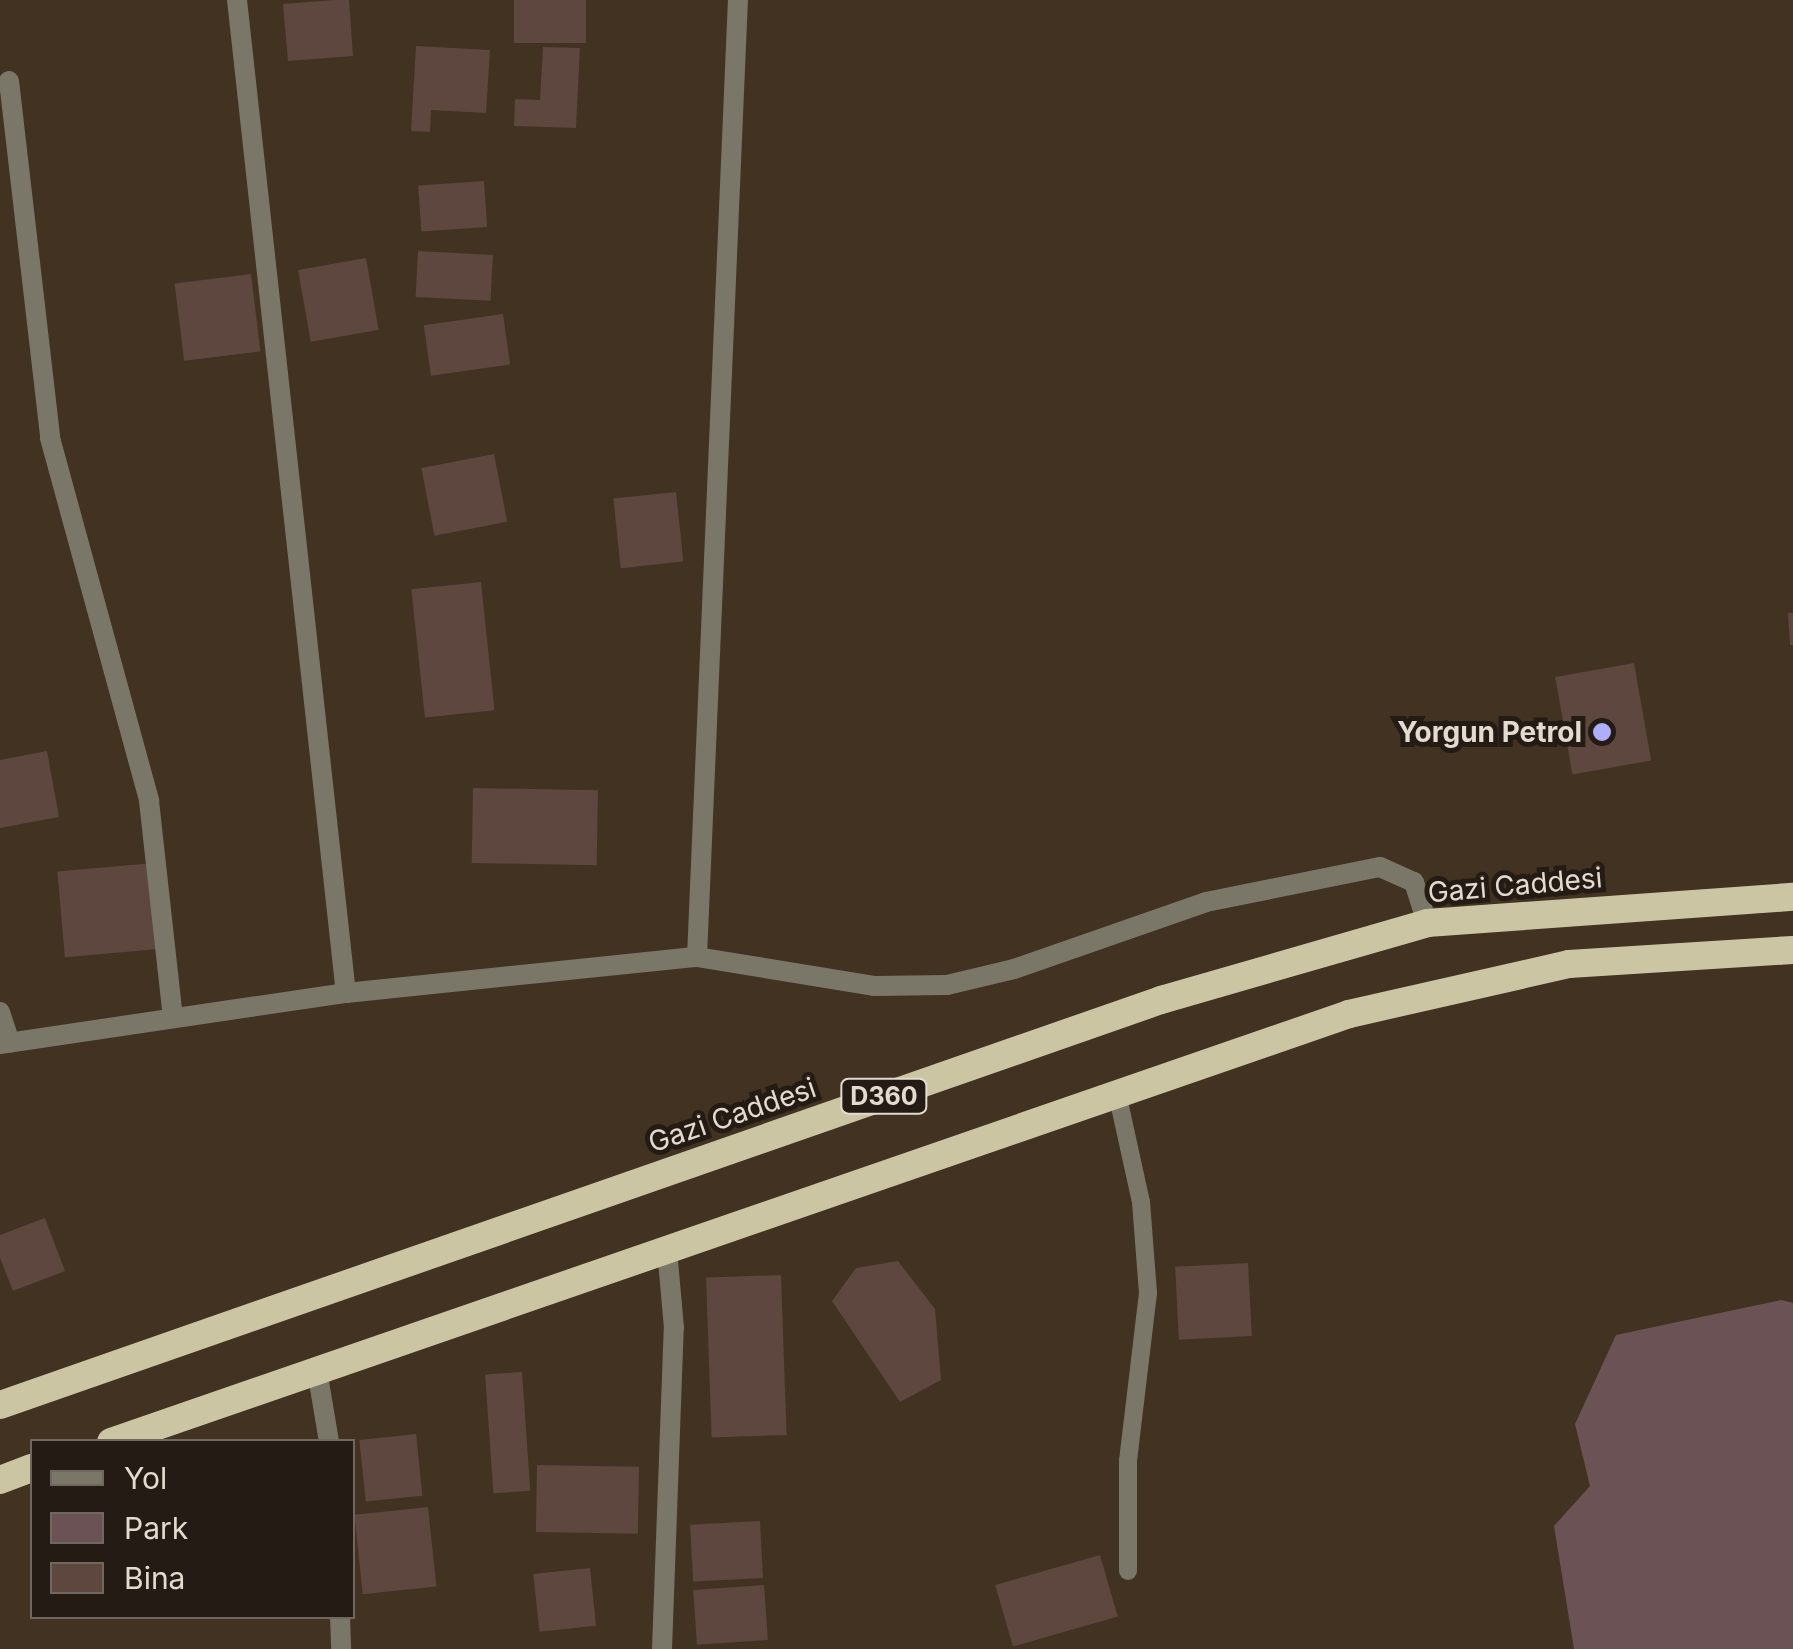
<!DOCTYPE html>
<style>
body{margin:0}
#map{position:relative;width:1793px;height:1649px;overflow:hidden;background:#423221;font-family:Inter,sans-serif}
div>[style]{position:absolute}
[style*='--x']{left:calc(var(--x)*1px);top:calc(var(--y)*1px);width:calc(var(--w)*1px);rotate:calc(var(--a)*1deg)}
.green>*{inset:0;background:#6b5255}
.building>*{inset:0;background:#5e473e;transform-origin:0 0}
.service>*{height:18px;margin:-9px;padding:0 9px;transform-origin:9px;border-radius:9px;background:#7a7769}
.minor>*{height:20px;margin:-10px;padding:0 10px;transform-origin:10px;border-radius:10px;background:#7a7769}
.trunk>*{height:28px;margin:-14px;padding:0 14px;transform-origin:14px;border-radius:14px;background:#ccc5a4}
.dots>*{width:28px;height:28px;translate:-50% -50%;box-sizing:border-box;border:5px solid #231b14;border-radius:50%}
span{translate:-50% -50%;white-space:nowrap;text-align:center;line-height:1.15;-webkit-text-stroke:10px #231b14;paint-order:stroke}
.shield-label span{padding:2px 8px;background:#231b14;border:2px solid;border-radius:8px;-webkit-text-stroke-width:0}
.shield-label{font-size:25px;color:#e4dacf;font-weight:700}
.poi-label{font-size:28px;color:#e4dacf;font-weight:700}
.right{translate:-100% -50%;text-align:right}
.street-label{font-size:28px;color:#e4dacf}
.legend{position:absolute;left:30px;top:1439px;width:325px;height:180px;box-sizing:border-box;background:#231b14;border:2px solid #70675f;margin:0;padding:12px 18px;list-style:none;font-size:30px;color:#e4dacf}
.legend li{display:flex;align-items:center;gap:20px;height:50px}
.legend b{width:50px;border:2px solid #70675f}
</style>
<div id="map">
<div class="green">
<div style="clip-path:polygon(1781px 1300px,1793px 1303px,1793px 1649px,1574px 1649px,1554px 1526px,1590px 1486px,1575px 1424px,1616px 1335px)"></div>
</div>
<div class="building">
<div style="clip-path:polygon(334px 0,349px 0,353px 56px,288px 61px,283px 4px)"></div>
<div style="left:514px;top:0;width:72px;height:43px"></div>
<div style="clip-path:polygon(416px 46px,490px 50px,486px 113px,431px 110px,430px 132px,411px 131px)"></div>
<div style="clip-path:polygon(543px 47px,580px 48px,576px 128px,514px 126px,515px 99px,540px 100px)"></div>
<div style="left:484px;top:181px;width:46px;height:66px;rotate:86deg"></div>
<div style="left:418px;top:251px;width:75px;height:46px;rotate:3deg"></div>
<div style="left:366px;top:258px;width:73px;height:69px;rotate:80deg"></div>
<div style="left:251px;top:274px;width:78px;height:77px;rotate:83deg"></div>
<div style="left:503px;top:314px;width:51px;height:80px;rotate:82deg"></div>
<div style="left:494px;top:454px;width:69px;height:74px;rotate:79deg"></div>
<div style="left:676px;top:492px;width:70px;height:63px;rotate:84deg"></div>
<div style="left:481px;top:582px;width:129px;height:70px;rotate:84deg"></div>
<div style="clip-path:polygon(1788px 613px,1793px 613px,1793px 645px,1790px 645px)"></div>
<div style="left:1634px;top:663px;width:99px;height:80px;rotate:80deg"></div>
<div style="clip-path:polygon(47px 751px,59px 817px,0 828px,0 760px)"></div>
<div style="left:473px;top:788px;width:125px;height:75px;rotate:1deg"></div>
<div style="left:154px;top:863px;width:86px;height:97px;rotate:85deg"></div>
<div style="clip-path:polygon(45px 1218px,65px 1271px,13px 1291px,0 1258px,0 1235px)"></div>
<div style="clip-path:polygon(898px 1261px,935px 1309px,941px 1380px,900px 1402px,832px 1301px,856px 1268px)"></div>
<div style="left:1248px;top:1263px;width:73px;height:73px;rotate:87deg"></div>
<div style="left:781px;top:1275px;width:160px;height:75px;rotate:88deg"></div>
<div style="left:522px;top:1372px;width:119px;height:37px;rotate:86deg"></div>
<div style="left:416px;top:1434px;width:62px;height:57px;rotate:84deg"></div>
<div style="left:537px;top:1465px;width:102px;height:67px;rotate:1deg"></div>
<div style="left:428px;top:1507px;width:80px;height:74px;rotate:84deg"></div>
<div style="left:760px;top:1521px;width:57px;height:70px;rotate:87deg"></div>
<div style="left:1100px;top:1555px;width:64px;height:109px;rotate:74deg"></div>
<div style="left:590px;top:1568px;width:58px;height:57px;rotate:84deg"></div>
<div style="left:764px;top:1585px;width:55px;height:71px;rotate:86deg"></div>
</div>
<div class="service">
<div style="--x:1117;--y:1093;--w:112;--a:77.6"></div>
<div style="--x:1141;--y:1202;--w:91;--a:85.6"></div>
<div style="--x:1148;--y:1293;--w:169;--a:96.8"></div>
<div style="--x:1128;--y:1461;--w:110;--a:90"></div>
</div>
<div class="minor">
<div style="--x:237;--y:0;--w:999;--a:83.74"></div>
<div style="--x:9;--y:81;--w:359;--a:83.4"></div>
<div style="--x:50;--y:438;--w:376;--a:74.7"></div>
<div style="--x:149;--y:801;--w:218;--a:83.7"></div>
<div style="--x:697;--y:957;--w:958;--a:-87.55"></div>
<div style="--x:0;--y:1012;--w:32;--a:72"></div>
<div style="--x:0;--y:1044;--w:350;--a:-8.4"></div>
<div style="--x:346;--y:993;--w:353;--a:-5.9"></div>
<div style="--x:697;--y:957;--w:179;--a:9.3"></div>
<div style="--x:874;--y:986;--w:73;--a:-0.8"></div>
<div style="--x:947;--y:985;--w:69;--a:-13.4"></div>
<div style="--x:1014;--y:969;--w:203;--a:-19.2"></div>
<div style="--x:1206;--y:902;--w:177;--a:-11.4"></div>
<div style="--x:1380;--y:867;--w:37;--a:24"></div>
<div style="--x:1414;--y:882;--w:43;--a:72.4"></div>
<div style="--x:317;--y:1370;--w:73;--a:80.5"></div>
<div style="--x:340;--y:1616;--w:33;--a:88"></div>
<div style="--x:662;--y:1649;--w:321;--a:-87.9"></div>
<div style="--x:674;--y:1328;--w:78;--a:-95.1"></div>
</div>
<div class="trunk">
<div style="--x:0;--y:1405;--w:1230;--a:-19.23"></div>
<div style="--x:1161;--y:1000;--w:277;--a:-16.1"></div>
<div style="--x:1427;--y:923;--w:367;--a:-4.1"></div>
<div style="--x:111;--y:1442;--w:1310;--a:-19.07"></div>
<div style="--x:1349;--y:1014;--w:226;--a:-12.8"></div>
<div style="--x:1569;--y:964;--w:224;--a:-3.6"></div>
<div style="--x:0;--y:1480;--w:34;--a:-21"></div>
</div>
<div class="dots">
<div style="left:1602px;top:732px;background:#afaefa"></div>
</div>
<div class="shield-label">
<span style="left:884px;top:1096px">D360</span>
</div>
<div class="poi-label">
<span class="right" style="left:1582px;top:732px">Yorgun Petrol</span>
</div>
<div class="street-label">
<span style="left:1515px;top:885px;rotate:-5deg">Gazi Caddesi</span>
<span style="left:732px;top:1115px;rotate:-19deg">Gazi Caddesi</span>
</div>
<ul class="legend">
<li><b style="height:12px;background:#7a7769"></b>Yol</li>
<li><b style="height:28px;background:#6b5255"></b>Park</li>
<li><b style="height:28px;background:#5e473e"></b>Bina</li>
</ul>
</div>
